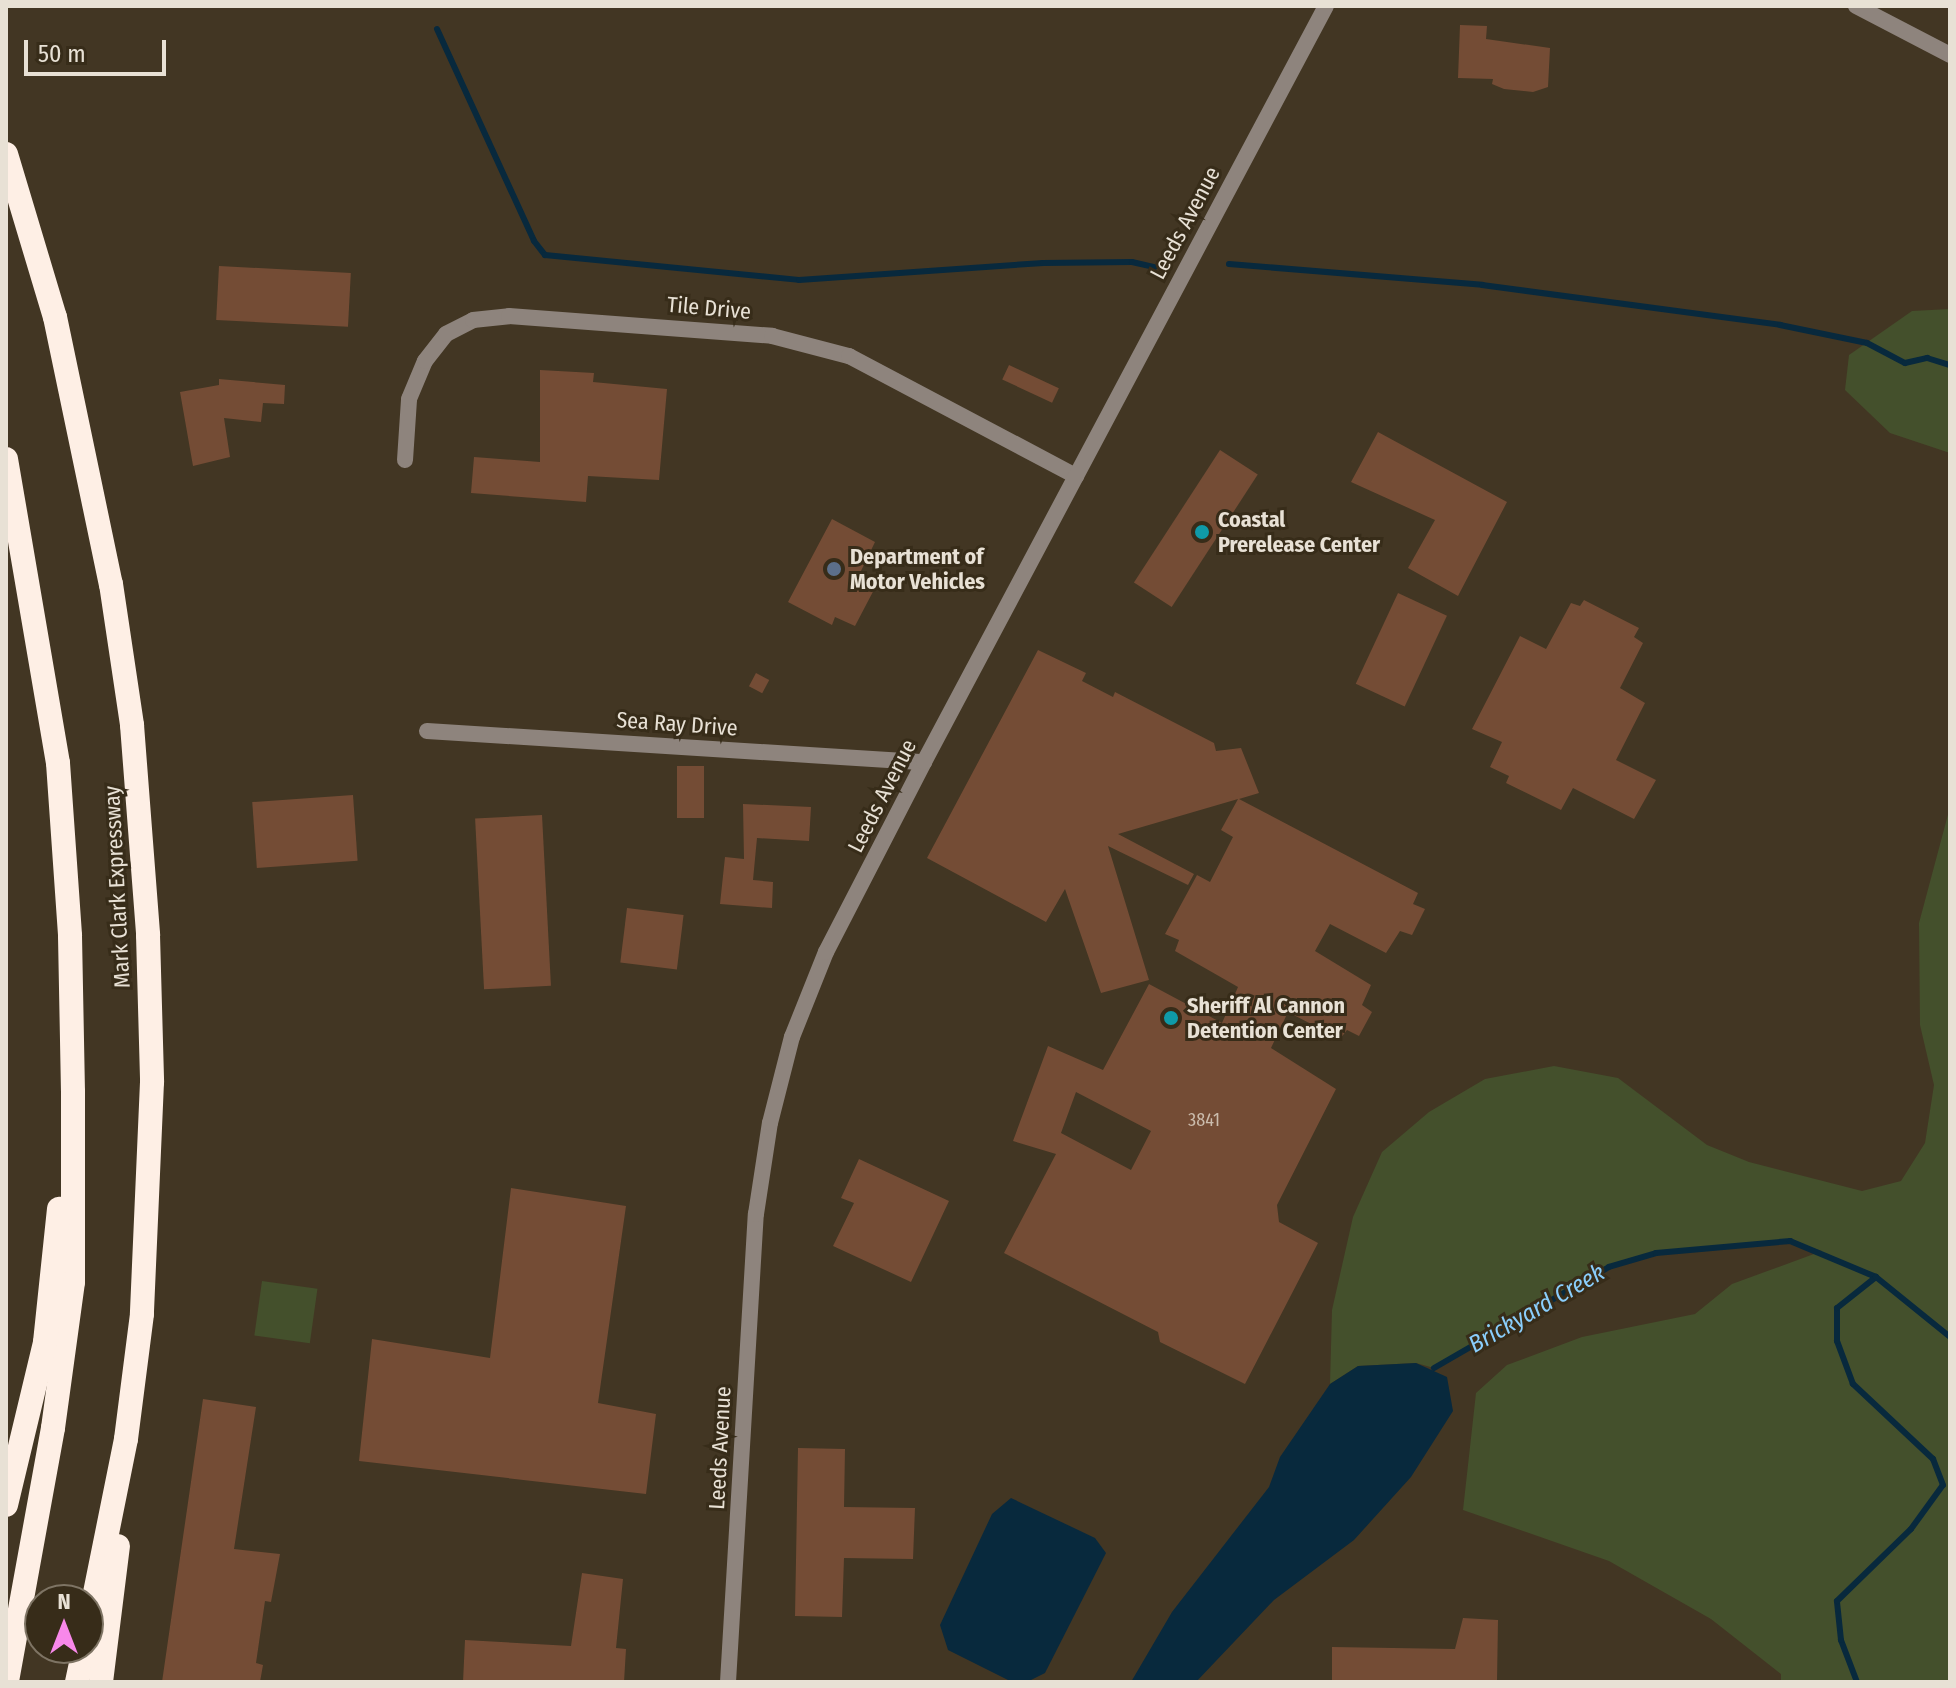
<!DOCTYPE html>
<style>
body{margin:0}
#map{position:relative;width:1956px;height:1688px;overflow:hidden;background:#423623;font-family:"Fira Sans Condensed",sans-serif}
div>[style]{position:absolute}
[style*='--x']{left:calc(var(--x)*1px);top:calc(var(--y)*1px);width:calc(var(--w)*1px);rotate:calc(var(--a)*1deg)}
.green>*{inset:0;background:#44502c;transform-origin:0 0}
.water>*{inset:0;background:#08293d}
.stream>*{height:6px;margin:-3px;padding:0 3px;transform-origin:3px;border-radius:3px;background:#08293d}
.building>*{inset:0;background:#744c35;transform-origin:0 0}
.minor>*{height:16px;margin:-8px;padding:0 8px;transform-origin:8px;border-radius:8px;background:#8e847d}
.tertiary>*{height:16px;margin:-8px;padding:0 8px;transform-origin:8px;border-radius:8px;background:#8e847d}
.motorway>*{height:24px;margin:-12px;padding:0 12px;transform-origin:12px;border-radius:12px;background:#feefe5}
.dots>*{width:22px;height:22px;translate:-50% -50%;box-sizing:border-box;border:4px solid #372c19;border-radius:50%}
span{translate:-50% -50%;white-space:nowrap;text-align:center;line-height:1.15;-webkit-text-stroke:6px #372c19;paint-order:stroke}
.number-label{font-size:18px;color:#cbbcad}
.number-label span{-webkit-text-stroke-width:0}
.street-label{font-size:22px;color:#e8e1d5}
.poi-label{font-size:22px;color:#e8e1d5;font-weight:700}
.left{translate:0 -50%;text-align:left}
.water-label{font-size:24px;color:#8acefc;font-style:italic}
.frame{position:absolute;inset:0;border:8px solid #e8e1d5;pointer-events:none}
.north{position:absolute;left:24px;top:1584px;width:80px;height:80px;box-sizing:border-box;background:#372c19;border:2px solid #7e7464;border-radius:50%;rotate:0deg;font-size:22px;font-weight:700;line-height:32px;text-align:center;color:#e8e1d5}
.north::after{content:'';display:block;margin:auto;width:28px;height:36px;background:#f888ea;clip-path:polygon(50% 0,100% 100%,50% 72%,0 100%)}
.scale{position:absolute;left:24px;top:40px;width:142px;height:36px;box-sizing:border-box;border:4px solid #e8e1d5;border-top:0;padding-left:10px;font-size:24px;line-height:28px;white-space:nowrap;color:#e8e1d5;-webkit-text-stroke:6px #372c19;paint-order:stroke}
</style>
<div id="map">
<div class="green">
<div style="clip-path:polygon(1950px 309px,1950px 453px,1890px 433px,1845px 390px,1849px 355px,1912px 311px)"></div>
<div style="clip-path:polygon(1950px 807px,1950px 1682px,1781px 1682px,1781px 1674px,1711px 1619px,1609px 1561px,1463px 1510px,1476px 1393px,1507px 1365px,1582px 1337px,1695px 1314px,1732px 1284px,1822px 1251px,1790px 1241px,1656px 1253px,1609px 1267px,1434px 1368px,1416px 1363px,1358px 1366px,1330px 1384px,1332px 1310px,1353px 1217px,1382px 1152px,1429px 1112px,1485px 1079px,1554px 1066px,1618px 1078px,1707px 1145px,1749px 1162px,1862px 1191px,1901px 1181px,1925px 1143px,1934px 1085px,1920px 1025px,1919px 923px)"></div>
<div style="left:262px;top:1281px;width:56px;height:55px;rotate:8deg"></div>
</div>
<div class="water">
<div style="clip-path:polygon(1416px 1363px,1447px 1377px,1453px 1411px,1411px 1477px,1354px 1540px,1274px 1600px,1196px 1682px,1131px 1682px,1172px 1612px,1269px 1487px,1280px 1457px,1330px 1384px,1358px 1366px)"></div>
<div style="clip-path:polygon(1011px 1498px,1095px 1538px,1106px 1553px,1045px 1673px,1027px 1682px,1012px 1682px,948px 1650px,940px 1625px,992px 1514px)"></div>
</div>
<div class="stream">
<div style="--x:437;--y:29;--w:233;--a:65.4"></div>
<div style="--x:534;--y:241;--w:18;--a:52"></div>
<div style="--x:545;--y:255;--w:255;--a:5.6"></div>
<div style="--x:799;--y:280;--w:245;--a:-4"></div>
<div style="--x:1043;--y:263;--w:89;--a:-0.6"></div>
<div style="--x:1132;--y:262;--w:23;--a:13"></div>
<div style="--x:1229;--y:264;--w:254;--a:4.7"></div>
<div style="--x:1482;--y:285;--w:301;--a:7.6"></div>
<div style="--x:1780;--y:325;--w:89;--a:11.7"></div>
<div style="--x:1867;--y:343;--w:43;--a:27.8"></div>
<div style="--x:1905;--y:363;--w:23;--a:-13"></div>
<div style="--x:1927;--y:358;--w:24;--a:17"></div>
<div style="--x:1434;--y:1368;--w:202;--a:-30"></div>
<div style="--x:1609;--y:1267;--w:49;--a:-16.6"></div>
<div style="--x:1656;--y:1253;--w:135;--a:-5.1"></div>
<div style="--x:1790;--y:1241;--w:93;--a:22.7"></div>
<div style="--x:1857;--y:1682;--w:45;--a:-110.9"></div>
<div style="--x:1841;--y:1640;--w:39;--a:-96"></div>
<div style="--x:1837;--y:1601;--w:103;--a:-44.2"></div>
<div style="--x:1911;--y:1529;--w:54;--a:-54"></div>
<div style="--x:1943;--y:1485;--w:28;--a:-111"></div>
<div style="--x:1933;--y:1459;--w:110;--a:-136.8"></div>
<div style="--x:1853;--y:1384;--w:46;--a:-110.4"></div>
<div style="--x:1837;--y:1341;--w:33;--a:-90"></div>
<div style="--x:1837;--y:1308;--w:50;--a:-38.5"></div>
<div style="--x:1876;--y:1277;--w:95;--a:39"></div>
</div>
<div class="building">
<div style="clip-path:polygon(1460px 25px,1487px 26px,1486px 39px,1550px 48px,1548px 87px,1533px 92px,1504px 89px,1492px 84px,1493px 79px,1458px 78px)"></div>
<div style="left:219px;top:266px;width:132px;height:54px;rotate:3deg"></div>
<div style="left:1009px;top:365px;width:55px;height:16px;rotate:25deg"></div>
<div style="clip-path:polygon(540px 370px,594px 373px,593px 382px,667px 389px,659px 480px,588px 476px,586px 502px,471px 493px,474px 457px,540px 462px)"></div>
<div style="clip-path:polygon(219px 379px,285px 385px,284px 404px,263px 403px,261px 422px,224px 418px,230px 457px,193px 466px,180px 392px,219px 385px)"></div>
<div style="clip-path:polygon(1378px 432px,1507px 502px,1458px 596px,1408px 568px,1435px 520px,1351px 482px)"></div>
<div style="left:1220px;top:450px;width:45px;height:158px;rotate:33deg"></div>
<div style="clip-path:polygon(832px 519px,875px 542px,860px 573px,877px 584px,855px 626px,835px 617px,832px 625px,788px 602px)"></div>
<div style="left:1398px;top:593px;width:54px;height:100px;rotate:25deg"></div>
<div style="clip-path:polygon(1584px 600px,1639px 628px,1634px 637px,1643px 643px,1620px 688px,1645px 703px,1616px 760px,1656px 780px,1634px 819px,1573px 788px,1561px 810px,1506px 783px,1509px 776px,1490px 767px,1502px 742px,1472px 729px,1520px 636px,1546px 649px,1571px 603px,1580px 606px)"></div>
<div style="clip-path:polygon(evenodd,1038px 650px,1086px 673px,1082px 681px,1113px 697px,1115px 692px,1214px 743px,1216px 751px,1241px 748px,1259px 793px,1239px 799px,1418px 893px,1413px 904px,1425px 909px,1412px 935px,1400px 931px,1386px 953px,1330px 924px,1315px 951px,1371px 985px,1362px 1005px,1372px 1012px,1359px 1036px,1347px 1030px,1340px 1039px,1288px 1012px,1271px 1048px,1336px 1089px,1277px 1205px,1279px 1222px,1318px 1243px,1245px 1384px,1160px 1342px,1158px 1332px,1004px 1253px,1056px 1154px,1013px 1141px,1048px 1046px,1103px 1070px,1149px 984px,1222px 1023px,1238px 987px,1175px 951px,1179px 940px,1165px 934px,1197px 875px,1210px 882px,1233px 837px,1221px 830px,1238px 799px,1118px 834px,1194px 874px,1188px 885px,1108px 846px,1149px 980px,1101px 993px,1065px 889px,1046px 922px,927px 858px,1038px 650px,1076px 1092px,1151px 1131px,1131px 1170px,1061px 1133px,1076px 1092px)"></div>
<div style="left:756px;top:673px;width:15px;height:15px;rotate:28deg"></div>
<div style="left:677px;top:766px;width:27px;height:52px"></div>
<div style="left:353px;top:795px;width:66px;height:101px;rotate:86deg"></div>
<div style="clip-path:polygon(743px 804px,811px 807px,809px 841px,757px 838px,753px 880px,773px 882px,772px 908px,720px 904px,725px 857px,744px 859px)"></div>
<div style="left:542px;top:815px;width:171px;height:67px;rotate:87deg"></div>
<div style="left:627px;top:908px;width:57px;height:55px;rotate:7deg"></div>
<div style="clip-path:polygon(859px 1159px,949px 1201px,911px 1282px,833px 1246px,854px 1203px,841px 1198px)"></div>
<div style="clip-path:polygon(511px 1188px,626px 1206px,598px 1403px,656px 1414px,646px 1494px,359px 1461px,372px 1339px,490px 1358px)"></div>
<div style="clip-path:polygon(203px 1399px,256px 1407px,234px 1549px,280px 1554px,271px 1602px,265px 1601px,256px 1663px,263px 1665px,260px 1682px,162px 1682px)"></div>
<div style="clip-path:polygon(798px 1448px,845px 1449px,844px 1507px,915px 1508px,913px 1559px,844px 1558px,842px 1617px,795px 1616px)"></div>
<div style="clip-path:polygon(582px 1573px,623px 1579px,616px 1648px,626px 1649px,624px 1682px,463px 1682px,465px 1640px,571px 1646px)"></div>
<div style="clip-path:polygon(1463px 1618px,1498px 1620px,1497px 1682px,1332px 1682px,1332px 1647px,1455px 1649px)"></div>
</div>
<div class="minor">
<div style="--x:405;--y:460;--w:61;--a:-86.2"></div>
<div style="--x:409;--y:399;--w:41;--a:-67.2"></div>
<div style="--x:425;--y:361;--w:34;--a:-52"></div>
<div style="--x:446;--y:334;--w:30;--a:-27"></div>
<div style="--x:473;--y:320;--w:36;--a:-6"></div>
<div style="--x:509;--y:316;--w:264;--a:4.3"></div>
<div style="--x:772;--y:336;--w:80;--a:14.6"></div>
<div style="--x:849;--y:356;--w:257;--a:27.9"></div>
<div style="--x:427;--y:731;--w:498;--a:3.6"></div>
</div>
<div class="tertiary">
<div style="--x:1856;--y:6;--w:106;--a:27.5"></div>
<div style="--x:728;--y:1682;--w:469;--a:-86.6"></div>
<div style="--x:756;--y:1214;--w:92;--a:-81.3"></div>
<div style="--x:770;--y:1123;--w:89;--a:-75.7"></div>
<div style="--x:792;--y:1037;--w:92;--a:-68.2"></div>
<div style="--x:826;--y:952;--w:214;--a:-62.7"></div>
<div style="--x:924;--y:762;--w:856;--a:-62"></div>
</div>
<div class="motorway">
<div style="--x:6;--y:154;--w:170;--a:73.3"></div>
<div style="--x:55;--y:317;--w:273;--a:78.2"></div>
<div style="--x:111;--y:584;--w:143;--a:81.5"></div>
<div style="--x:132;--y:725;--w:211;--a:85.6"></div>
<div style="--x:148;--y:935;--w:147;--a:88.4"></div>
<div style="--x:152;--y:1082;--w:232;--a:92.5"></div>
<div style="--x:142;--y:1314;--w:126;--a:97.3"></div>
<div style="--x:126;--y:1439;--w:192;--a:101.4"></div>
<div style="--x:6;--y:459;--w:308;--a:80.3"></div>
<div style="--x:58;--y:763;--w:173;--a:86"></div>
<div style="--x:70;--y:936;--w:156;--a:88.9"></div>
<div style="--x:73;--y:1092;--w:190;--a:90"></div>
<div style="--x:73;--y:1282;--w:147;--a:97.8"></div>
<div style="--x:53;--y:1428;--w:258;--a:100.3"></div>
<div style="--x:6;--y:1505;--w:168;--a:-76.5"></div>
<div style="--x:45;--y:1342;--w:134;--a:-84"></div>
<div style="--x:77;--y:1682;--w:35;--a:-78"></div>
<div style="--x:101;--y:1682;--w:137;--a:-82.9"></div>
</div>
<div class="dots">
<div style="left:1202px;top:532px;background:#0f9aa8"></div>
<div style="left:834px;top:569px;background:#5c6f8a"></div>
<div style="left:1171px;top:1018px;background:#0f9aa8"></div>
</div>
<div class="number-label">
<span style="left:1204px;top:1120px">3841</span>
</div>
<div class="street-label">
<span style="left:1185px;top:223px;rotate:-62deg">Leeds Avenue</span>
<span style="left:709px;top:308px;rotate:5deg">Tile Drive</span>
<span style="left:677px;top:724px;rotate:4deg">Sea Ray Drive</span>
<span style="left:882px;top:796px;rotate:-63deg">Leeds Avenue</span>
<span style="left:117px;top:887px;rotate:-93deg">Mark Clark Expressway</span>
<span style="left:720px;top:1448px;rotate:-87deg">Leeds Avenue</span>
</div>
<div class="poi-label">
<span class="left" style="left:1218px;top:532px">Coastal<br>Prerelease Center</span>
<span class="left" style="left:850px;top:569px">Department of<br>Motor Vehicles</span>
<span class="left" style="left:1187px;top:1018px">Sheriff Al Cannon<br>Detention Center</span>
</div>
<div class="water-label">
<span style="left:1537px;top:1309px;rotate:-30deg">Brickyard Creek</span>
</div>
<div class="frame"></div>
<div class="north">N</div>
<div class="scale">50 m</div>
</div>
